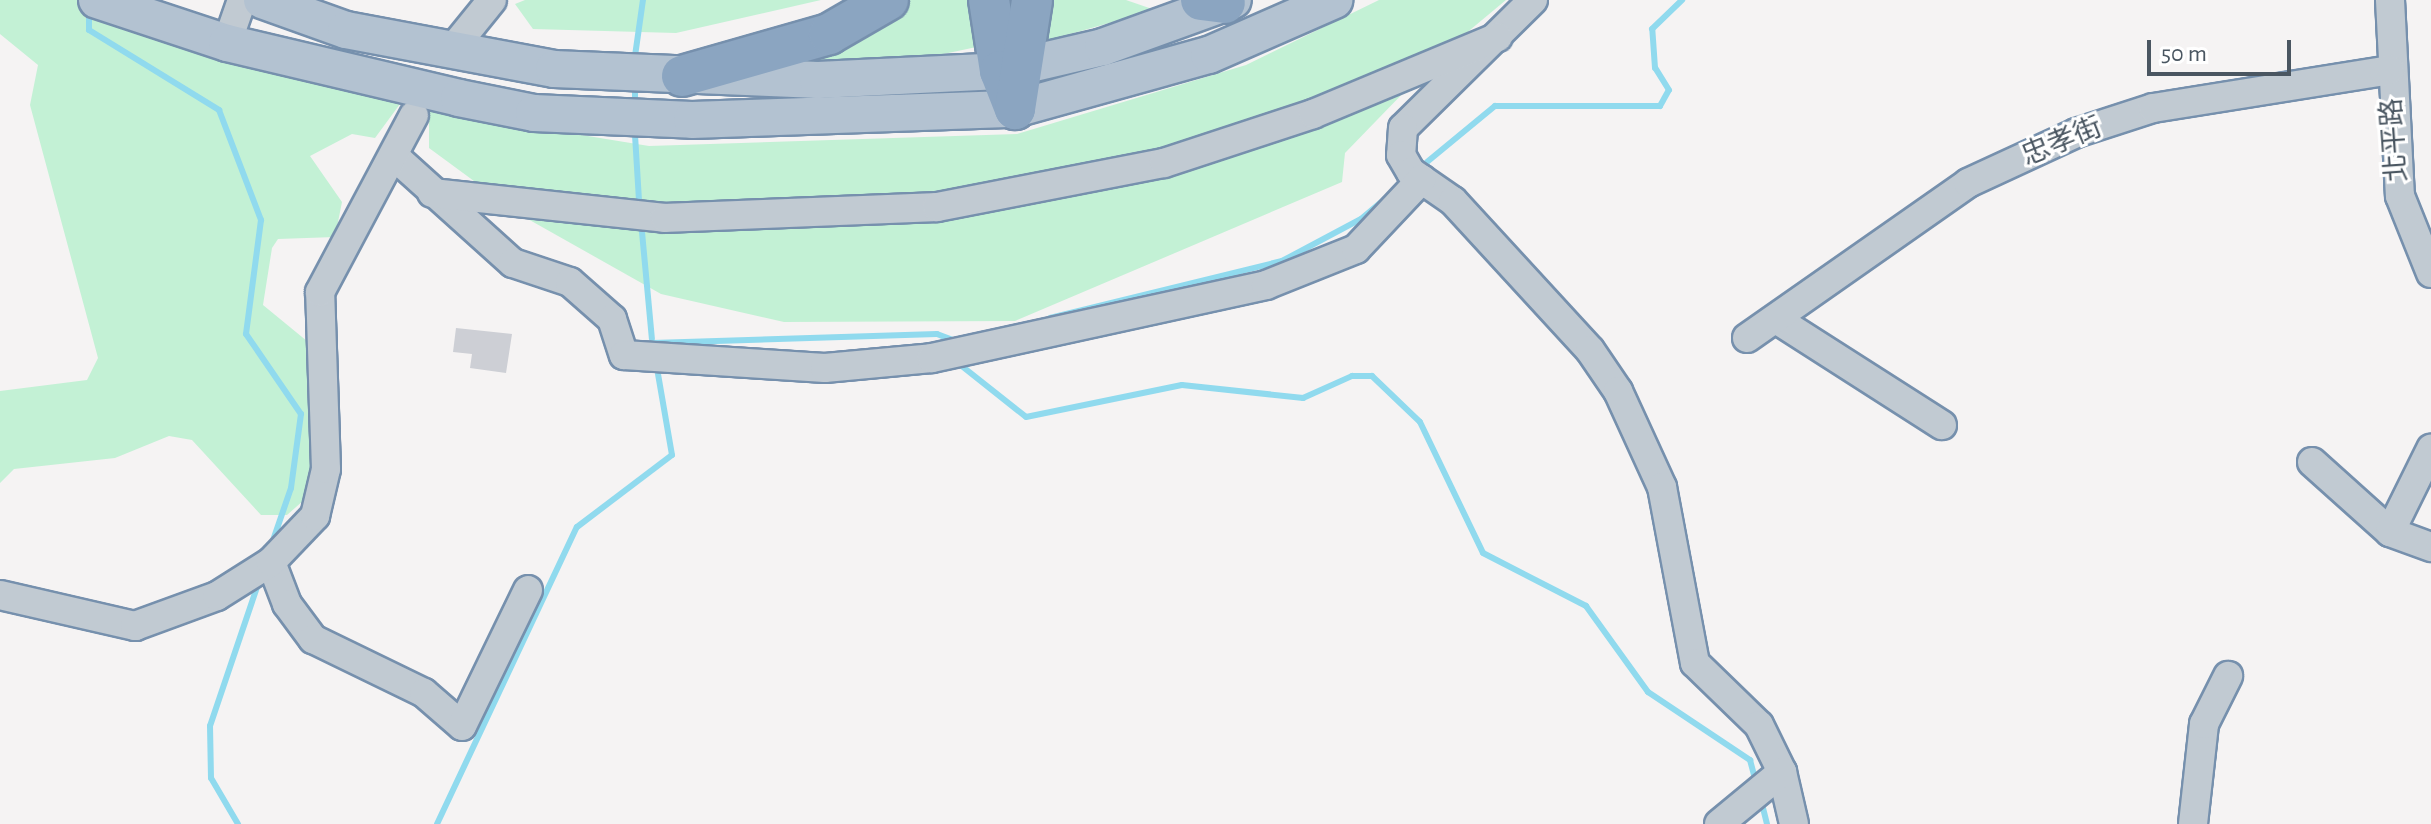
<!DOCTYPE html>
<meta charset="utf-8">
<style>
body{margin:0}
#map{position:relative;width:2431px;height:824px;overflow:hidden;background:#f5f3f3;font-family:"Alegreya Sans","Noto Sans TC",sans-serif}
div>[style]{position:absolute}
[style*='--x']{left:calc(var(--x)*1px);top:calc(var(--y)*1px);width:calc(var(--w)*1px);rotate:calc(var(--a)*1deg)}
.green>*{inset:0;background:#c3f1d5}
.stream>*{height:6px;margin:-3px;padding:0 3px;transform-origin:3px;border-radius:3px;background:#90daee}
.building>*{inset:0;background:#cdcfd5}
.roads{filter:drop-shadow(2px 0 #7690ad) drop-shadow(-2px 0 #7690ad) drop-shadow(0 2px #7690ad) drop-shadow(0 -2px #7690ad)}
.minor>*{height:28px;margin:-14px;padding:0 14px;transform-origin:14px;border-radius:14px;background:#c1cad2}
.major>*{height:36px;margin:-18px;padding:0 18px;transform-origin:18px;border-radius:18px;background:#b3c2d1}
.highway>*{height:40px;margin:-20px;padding:0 20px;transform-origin:20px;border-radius:20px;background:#8ba5c1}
span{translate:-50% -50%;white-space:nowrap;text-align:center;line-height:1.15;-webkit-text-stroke:6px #fff;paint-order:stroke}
.street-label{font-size:28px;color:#4a5661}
.scale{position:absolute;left:2147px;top:40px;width:144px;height:36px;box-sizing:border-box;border:4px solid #4a5661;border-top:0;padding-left:10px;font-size:24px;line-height:28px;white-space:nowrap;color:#4a5661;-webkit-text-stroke:6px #fff;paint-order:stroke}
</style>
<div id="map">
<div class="green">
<div style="clip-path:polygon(0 0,79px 0,400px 104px,375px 138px,352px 134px,310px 156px,342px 202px,335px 237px,278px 239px,272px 248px,263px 305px,313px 346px,329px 478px,287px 515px,261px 515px,192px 440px,169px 436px,115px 458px,14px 469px,0 483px,0 391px,87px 380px,98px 358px,30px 105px,38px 65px,0 34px)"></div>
<div style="clip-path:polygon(525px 0,821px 0,676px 33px,533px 29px,515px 4px)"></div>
<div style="clip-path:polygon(909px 0,980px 0,986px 45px,915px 60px,794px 64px)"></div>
<div style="clip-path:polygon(1042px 0,1126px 0,1155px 10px,1042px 42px)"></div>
<div style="clip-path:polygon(1379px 0,1506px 0,1440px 55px,1345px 153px,1342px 182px,1015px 321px,784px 322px,661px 294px,519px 214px,429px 148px,429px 110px,649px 146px,1017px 134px,1246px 65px)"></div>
</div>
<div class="stream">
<div style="--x:89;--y:16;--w:14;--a:90"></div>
<div style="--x:89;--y:30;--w:153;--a:31.6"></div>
<div style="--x:219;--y:110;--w:118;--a:69.1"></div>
<div style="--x:261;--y:220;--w:115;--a:97.5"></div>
<div style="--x:246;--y:334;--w:97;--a:55.5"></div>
<div style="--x:301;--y:414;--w:75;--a:97.7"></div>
<div style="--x:291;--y:488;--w:61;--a:109"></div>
<div style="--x:635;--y:56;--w:57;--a:-81.9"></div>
<div style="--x:635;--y:100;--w:9;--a:-90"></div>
<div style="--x:635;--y:135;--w:65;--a:86.5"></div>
<div style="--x:1427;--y:162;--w:88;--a:-39.5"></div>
<div style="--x:1495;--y:106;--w:165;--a:0"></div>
<div style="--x:1660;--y:106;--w:18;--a:-61"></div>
<div style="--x:1669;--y:90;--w:26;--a:-122"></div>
<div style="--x:1655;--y:68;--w:39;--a:-94"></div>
<div style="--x:1652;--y:29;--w:42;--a:-44"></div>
<div style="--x:642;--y:232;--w:107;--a:84.7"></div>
<div style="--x:1050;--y:318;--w:239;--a:-13.8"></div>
<div style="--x:1282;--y:261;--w:89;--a:-28"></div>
<div style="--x:1361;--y:219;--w:33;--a:-40"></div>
<div style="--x:653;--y:343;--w:284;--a:-1.8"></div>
<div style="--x:937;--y:334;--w:22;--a:21"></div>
<div style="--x:963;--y:367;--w:80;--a:38.4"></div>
<div style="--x:1026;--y:417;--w:159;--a:-11.6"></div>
<div style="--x:1182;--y:385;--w:122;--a:6.1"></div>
<div style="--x:1303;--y:398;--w:54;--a:-24.2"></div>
<div style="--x:1352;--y:376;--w:20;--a:0"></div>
<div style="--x:1372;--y:376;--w:66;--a:43.8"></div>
<div style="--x:1420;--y:422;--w:145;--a:64.3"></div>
<div style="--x:1483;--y:553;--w:116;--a:27.2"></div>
<div style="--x:1586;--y:606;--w:106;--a:54.2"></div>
<div style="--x:1648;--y:692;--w:123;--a:33.7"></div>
<div style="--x:1750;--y:760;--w:23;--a:75"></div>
<div style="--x:1761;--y:800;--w:25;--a:76"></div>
<div style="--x:238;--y:824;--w:53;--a:-120.4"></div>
<div style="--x:211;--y:778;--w:52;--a:-91.1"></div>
<div style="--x:210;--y:726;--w:147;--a:-71.3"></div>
<div style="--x:437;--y:824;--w:328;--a:-64.8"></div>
<div style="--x:577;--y:527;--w:119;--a:-37.2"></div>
<div style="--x:672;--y:455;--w:82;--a:-99.8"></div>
</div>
<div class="building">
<div style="clip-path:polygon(456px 328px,512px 334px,506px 373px,470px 368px,472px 354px,453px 352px)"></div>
</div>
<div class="roads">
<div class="minor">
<div style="--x:1533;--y:0;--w:182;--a:135.4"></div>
<div style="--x:1403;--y:128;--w:27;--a:94"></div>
<div style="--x:1401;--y:155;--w:20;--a:60"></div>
<div style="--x:1411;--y:172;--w:51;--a:34.6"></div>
<div style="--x:1453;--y:201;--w:202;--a:47.4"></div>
<div style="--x:1590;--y:350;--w:50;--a:55.7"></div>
<div style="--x:1618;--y:391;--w:106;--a:65.4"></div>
<div style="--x:1662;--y:487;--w:179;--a:79.4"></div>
<div style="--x:1695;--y:663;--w:89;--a:44.1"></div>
<div style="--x:1759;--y:725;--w:52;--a:63.9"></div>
<div style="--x:1782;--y:772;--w:53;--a:77"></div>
<div style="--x:2390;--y:0;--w:196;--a:87.1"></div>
<div style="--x:2400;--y:196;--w:83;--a:68.1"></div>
<div style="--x:227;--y:43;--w:46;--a:-70.8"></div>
<div style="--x:454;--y:47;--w:60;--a:-51"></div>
<div style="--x:394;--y:156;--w:160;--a:42"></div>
<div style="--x:513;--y:263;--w:60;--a:18.4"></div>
<div style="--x:570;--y:282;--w:56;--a:41.4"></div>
<div style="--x:612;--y:319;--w:38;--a:72"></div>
<div style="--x:624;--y:355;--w:201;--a:3.7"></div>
<div style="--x:825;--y:368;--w:107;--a:-5.3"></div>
<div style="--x:932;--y:358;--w:342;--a:-12.3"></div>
<div style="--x:1266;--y:285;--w:97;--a:-21.8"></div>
<div style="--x:1356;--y:249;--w:96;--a:-46.7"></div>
<div style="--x:432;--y:193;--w:234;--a:6.1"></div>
<div style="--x:665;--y:218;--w:272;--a:-2.3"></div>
<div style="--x:937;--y:207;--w:231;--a:-11"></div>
<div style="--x:1164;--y:163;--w:157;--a:-18.2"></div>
<div style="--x:1313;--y:114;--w:200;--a:-22.6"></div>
<div style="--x:1776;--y:319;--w:197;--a:32.6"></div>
<div style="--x:1747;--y:338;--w:270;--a:-35"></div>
<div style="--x:1968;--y:183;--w:119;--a:-24.8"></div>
<div style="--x:2076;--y:133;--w:81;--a:-18"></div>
<div style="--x:2153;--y:108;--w:240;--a:-9.1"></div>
<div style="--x:2312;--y:462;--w:105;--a:41.9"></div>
<div style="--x:2390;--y:532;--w:44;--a:20.1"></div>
<div style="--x:2390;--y:532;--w:93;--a:-63.7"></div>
<div style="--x:271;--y:562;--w:45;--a:69.1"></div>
<div style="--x:287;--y:604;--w:44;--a:53.4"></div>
<div style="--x:313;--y:639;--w:123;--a:25.9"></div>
<div style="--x:424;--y:693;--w:50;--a:41"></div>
<div style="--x:462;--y:726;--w:151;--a:-64.1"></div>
<div style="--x:0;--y:595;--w:139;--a:12.9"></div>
<div style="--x:135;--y:626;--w:87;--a:-20.1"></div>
<div style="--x:217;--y:596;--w:64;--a:-32.2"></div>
<div style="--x:271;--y:562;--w:64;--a:-46.3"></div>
<div style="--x:315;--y:516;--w:48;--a:-76.8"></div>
<div style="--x:326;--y:469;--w:177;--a:-91.9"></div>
<div style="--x:320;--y:292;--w:200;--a:-62"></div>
<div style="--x:1719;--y:824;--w:82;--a:-39.5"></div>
<div style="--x:2193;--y:824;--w:101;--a:-83.7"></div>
<div style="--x:2204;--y:724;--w:54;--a:-63.4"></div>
</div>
<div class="major">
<div style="--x:97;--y:0;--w:137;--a:18.3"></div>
<div style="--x:227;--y:43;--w:238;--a:13.3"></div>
<div style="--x:459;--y:98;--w:76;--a:11.3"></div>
<div style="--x:534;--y:113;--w:158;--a:2.5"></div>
<div style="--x:692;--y:120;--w:323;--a:-2"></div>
<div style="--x:1015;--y:109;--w:201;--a:-15.6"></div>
<div style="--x:1209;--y:55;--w:137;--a:-23.7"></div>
<div style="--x:262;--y:0;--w:89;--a:19.7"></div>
<div style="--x:346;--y:30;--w:212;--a:10.6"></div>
<div style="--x:554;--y:69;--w:264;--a:2.4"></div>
<div style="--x:818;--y:80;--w:182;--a:-2.8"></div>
<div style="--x:1000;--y:71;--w:106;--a:-13.1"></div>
<div style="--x:1103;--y:47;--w:138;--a:-19.9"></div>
</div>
<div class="highway">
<div style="--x:989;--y:0;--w:72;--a:81.2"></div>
<div style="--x:1000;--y:71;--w:41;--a:68.5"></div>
<div style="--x:1201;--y:0;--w:24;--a:7"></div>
<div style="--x:682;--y:76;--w:153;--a:-15.9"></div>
<div style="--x:829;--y:34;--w:68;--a:-30"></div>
<div style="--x:1015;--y:109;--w:110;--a:-81.1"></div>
</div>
</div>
<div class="street-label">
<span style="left:2395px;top:140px;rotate:-94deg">北平路</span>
<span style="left:2062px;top:142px;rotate:-22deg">忠孝街</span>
</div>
<div class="scale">50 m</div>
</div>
